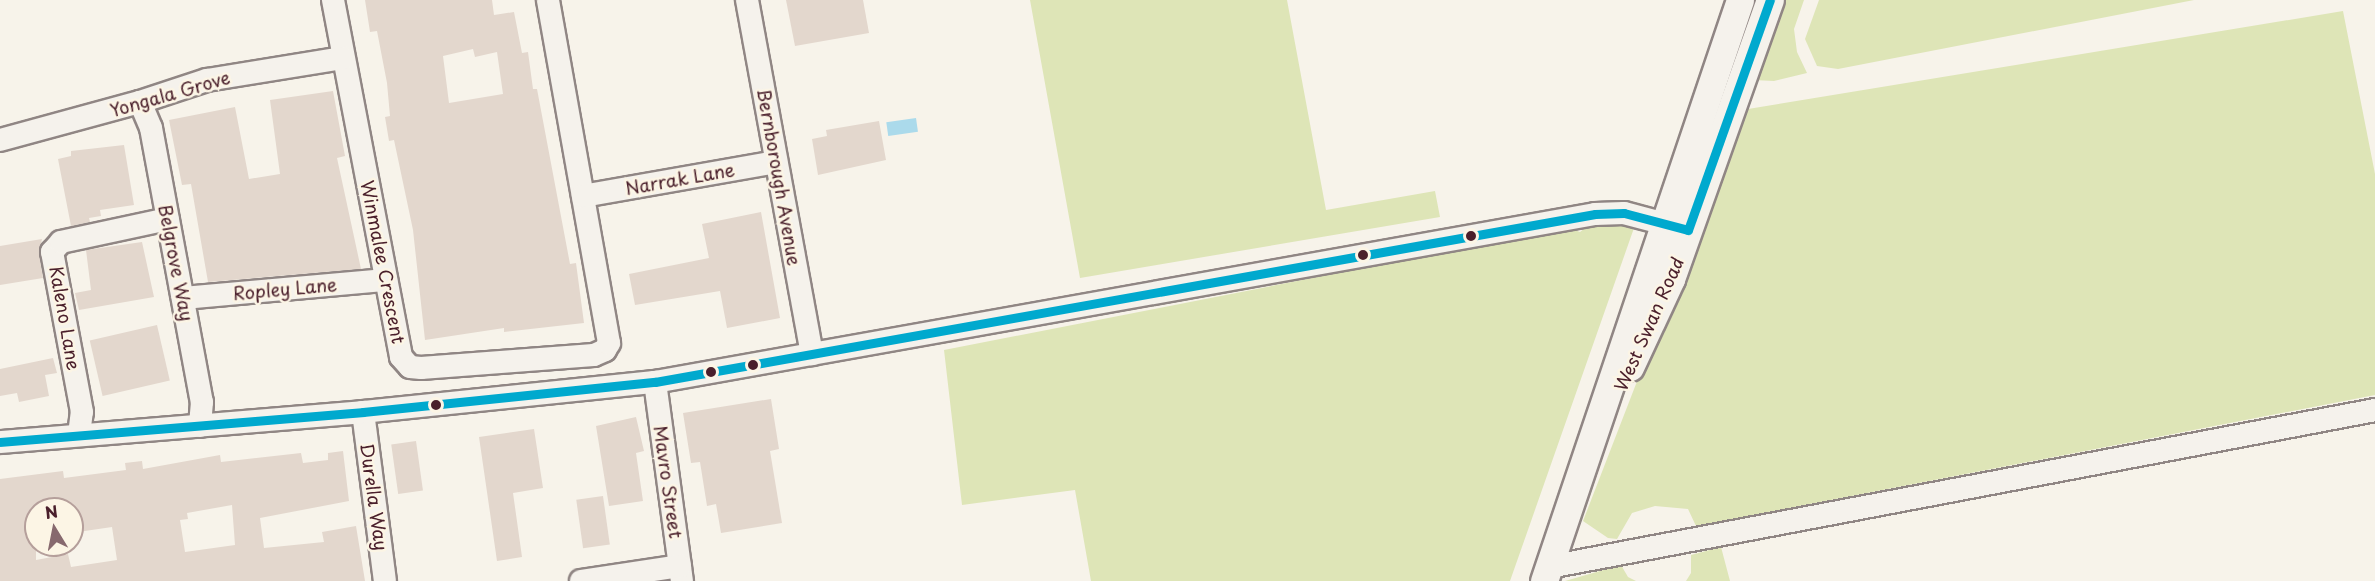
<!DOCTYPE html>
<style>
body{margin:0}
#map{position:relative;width:2375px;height:581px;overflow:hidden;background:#f7f3ea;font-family:"Playpen Sans",sans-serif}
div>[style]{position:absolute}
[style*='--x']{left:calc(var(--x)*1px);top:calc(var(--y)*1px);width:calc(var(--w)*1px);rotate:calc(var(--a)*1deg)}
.green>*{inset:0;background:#dee5b7}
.water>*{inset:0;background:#abdaeb;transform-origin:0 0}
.building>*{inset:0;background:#e3d7cd;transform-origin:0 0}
.roads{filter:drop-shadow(2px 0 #908684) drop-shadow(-2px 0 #908684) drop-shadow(0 2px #908684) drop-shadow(0 -2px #908684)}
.minor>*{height:22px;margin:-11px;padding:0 11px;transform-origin:11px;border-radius:11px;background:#f5f2ec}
.major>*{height:27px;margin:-13.5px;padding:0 13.5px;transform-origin:13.5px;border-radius:13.5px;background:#f5f2ec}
.bus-1>*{height:9px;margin:-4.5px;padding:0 4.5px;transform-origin:4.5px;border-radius:4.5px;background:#00a9ce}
.dots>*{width:16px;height:16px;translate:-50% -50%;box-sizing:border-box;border:3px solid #fcf5e5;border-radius:50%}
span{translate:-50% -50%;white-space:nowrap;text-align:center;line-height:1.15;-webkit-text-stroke:5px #fcf5e5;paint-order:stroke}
.street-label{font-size:18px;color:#4a1f2b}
.north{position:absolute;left:24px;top:497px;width:60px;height:60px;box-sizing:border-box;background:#fcf5e5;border:2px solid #b59f9b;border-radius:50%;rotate:350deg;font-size:16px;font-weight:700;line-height:24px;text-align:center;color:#4a1f2b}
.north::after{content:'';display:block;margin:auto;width:21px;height:27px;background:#87696e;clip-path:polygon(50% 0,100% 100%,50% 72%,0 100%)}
</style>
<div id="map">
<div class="green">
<div style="clip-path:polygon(1030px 0,1287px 0,1326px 210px,1435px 191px,1440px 217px,1080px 278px)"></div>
<div style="clip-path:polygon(1783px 0,1804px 0,1794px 29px,1797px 52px,1807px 73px,1774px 81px,1753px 80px)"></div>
<div style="clip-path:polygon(1819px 0,2194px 0,1838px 69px,1817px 66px,1805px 39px)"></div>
<div style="clip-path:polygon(2343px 11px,2375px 174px,2375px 395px,1696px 526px,1688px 509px,1655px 506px,1632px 513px,1617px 539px,1608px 538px,1583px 521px,1742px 110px)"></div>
<div style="clip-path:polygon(1628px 223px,1634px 228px,1510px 581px,1091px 581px,1075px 490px,962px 505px,944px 350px,1569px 228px,1580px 232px,1589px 225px)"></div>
<div style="clip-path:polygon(1721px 547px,1730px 581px,1686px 581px,1691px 573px,1691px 555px)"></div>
<div style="clip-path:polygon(1621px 565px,1628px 577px,1636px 581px,1565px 581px)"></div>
</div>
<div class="water">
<div style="left:916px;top:118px;width:14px;height:30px;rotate:82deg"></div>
</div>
<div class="building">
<div style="clip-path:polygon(evenodd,365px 0,492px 0,494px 15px,514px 12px,522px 53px,528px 52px,533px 89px,537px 89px,570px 264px,576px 263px,584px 323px,504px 332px,504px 328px,425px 340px,413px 230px,394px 140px,389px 141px,385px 117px,390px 116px,387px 83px,377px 31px,370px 32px,365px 0,473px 49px,475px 57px,497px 52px,503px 94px,449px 103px,443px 56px,473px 49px)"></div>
<div style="clip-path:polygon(786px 0,863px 0,869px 33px,795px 46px)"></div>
<div style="clip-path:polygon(333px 91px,345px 156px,337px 158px,361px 269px,208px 282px,191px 184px,182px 185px,169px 120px,235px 107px,249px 179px,280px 174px,270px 100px)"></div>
<div style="clip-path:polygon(879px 121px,886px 160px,818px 175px,812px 139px,827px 136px,826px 130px)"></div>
<div style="clip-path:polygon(124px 145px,134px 205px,100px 210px,101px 216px,89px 218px,90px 222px,71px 226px,58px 159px,71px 156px,71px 151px)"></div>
<div style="clip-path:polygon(761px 212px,780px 318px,727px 328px,720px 291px,635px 305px,629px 274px,709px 258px,702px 224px)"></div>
<div style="clip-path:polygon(42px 239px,39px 254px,43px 278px,0 285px,0 246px)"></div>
<div style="clip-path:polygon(142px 242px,154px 297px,79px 310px,75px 293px,91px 290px,86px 250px)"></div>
<div style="left:157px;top:325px;width:57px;height:69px;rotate:77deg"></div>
<div style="clip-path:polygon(53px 358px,57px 373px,45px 375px,49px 396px,19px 402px,17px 393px,0 396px,0 369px)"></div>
<div style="clip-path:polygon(771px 399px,779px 449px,770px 451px,782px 523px,721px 533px,716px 504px,707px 506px,700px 462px,691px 463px,683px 413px)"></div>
<div style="clip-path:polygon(636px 417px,644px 451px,636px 453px,643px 501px,609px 506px,596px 426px)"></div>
<div style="clip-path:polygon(534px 429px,543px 488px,513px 493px,522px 557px,497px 561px,479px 437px)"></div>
<div style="left:416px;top:441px;width:50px;height:25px;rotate:82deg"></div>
<div style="clip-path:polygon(evenodd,343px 451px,349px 501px,260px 518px,264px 548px,324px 542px,322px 532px,356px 526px,365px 581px,0 581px,0 479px,63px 471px,64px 478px,126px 470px,125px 463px,142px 461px,143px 469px,220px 455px,221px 462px,301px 453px,303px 463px,328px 460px,328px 453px,343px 451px,232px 505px,235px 545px,185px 552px,180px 520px,188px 519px,187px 513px,232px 505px,343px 451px,36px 509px,75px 509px,78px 532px,112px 527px,117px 560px,71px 567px,68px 554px,36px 560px,36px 509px)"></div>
<div style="left:603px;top:496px;width:49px;height:27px;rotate:82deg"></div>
</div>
<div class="roads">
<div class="minor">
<div style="--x:333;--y:0;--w:363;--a:79.2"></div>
<div style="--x:401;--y:357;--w:13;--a:48"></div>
<div style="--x:410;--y:367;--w:11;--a:5"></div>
<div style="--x:421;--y:368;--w:173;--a:-4.3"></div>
<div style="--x:594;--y:355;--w:12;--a:-24"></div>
<div style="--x:605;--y:350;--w:8;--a:-60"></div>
<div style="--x:609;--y:343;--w:348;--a:-100.1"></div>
<div style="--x:747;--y:0;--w:360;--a:79.6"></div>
<div style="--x:140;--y:102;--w:28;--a:67"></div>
<div style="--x:151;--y:128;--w:279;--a:79.5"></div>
<div style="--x:202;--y:402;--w:24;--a:95"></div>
<div style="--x:0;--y:140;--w:145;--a:-15.2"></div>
<div style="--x:140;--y:102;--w:71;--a:-18.2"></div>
<div style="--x:207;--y:80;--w:138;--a:-9.2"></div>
<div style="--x:583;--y:196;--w:196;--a:-10"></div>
<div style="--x:183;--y:298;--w:204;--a:-5.1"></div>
<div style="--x:655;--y:382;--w:201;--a:82.3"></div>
<div style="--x:363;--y:412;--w:170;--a:82.6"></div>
<div style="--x:79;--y:435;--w:23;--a:-83"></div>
<div style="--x:82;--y:412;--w:163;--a:-100.6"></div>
<div style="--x:52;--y:252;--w:13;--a:-48"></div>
<div style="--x:61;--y:242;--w:109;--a:-12.1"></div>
<div style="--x:0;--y:442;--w:364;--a:-4.7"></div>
<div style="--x:363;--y:412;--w:294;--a:-5.9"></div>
<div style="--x:655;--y:382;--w:955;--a:-10.13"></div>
<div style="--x:1595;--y:214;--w:29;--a:-2"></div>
<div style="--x:1624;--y:213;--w:58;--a:15"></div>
<div style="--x:1549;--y:567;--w:841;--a:-10.76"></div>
<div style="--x:581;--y:581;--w:100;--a:-8.6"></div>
</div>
<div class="major">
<div style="--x:1630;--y:367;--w:97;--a:-65"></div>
<div style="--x:1671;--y:279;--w:296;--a:-70.5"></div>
<div style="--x:1544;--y:581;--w:613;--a:-71.36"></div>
</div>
</div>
<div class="bus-1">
<div style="--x:0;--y:442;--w:364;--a:-4.7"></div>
<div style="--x:363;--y:412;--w:294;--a:-5.9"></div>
<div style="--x:655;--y:382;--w:955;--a:-10.13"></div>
<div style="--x:1595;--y:214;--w:29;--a:-2"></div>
<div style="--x:1624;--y:213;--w:66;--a:14.9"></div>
<div style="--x:1688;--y:230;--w:244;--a:-70.4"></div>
</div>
<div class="dots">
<div style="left:1471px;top:236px;background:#4a1f2b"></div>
<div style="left:1363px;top:255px;background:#4a1f2b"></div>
<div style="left:753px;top:365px;background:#4a1f2b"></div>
<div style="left:711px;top:372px;background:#4a1f2b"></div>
<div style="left:436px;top:405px;background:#4a1f2b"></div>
</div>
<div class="street-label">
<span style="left:170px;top:94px;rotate:-16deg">Yongala Grove</span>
<span style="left:779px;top:177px;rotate:80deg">Bernborough Avenue</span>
<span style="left:680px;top:179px;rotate:-10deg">Narrak Lane</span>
<span style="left:383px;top:262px;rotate:79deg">Winmalee Crescent</span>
<span style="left:176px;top:263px;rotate:79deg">Belgrove Way</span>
<span style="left:285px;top:289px;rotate:-5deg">Ropley Lane</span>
<span style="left:65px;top:318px;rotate:80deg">Kaleno Lane</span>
<span style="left:1649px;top:324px;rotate:-66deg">West Swan Road</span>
<span style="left:668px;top:482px;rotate:82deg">Mavro Street</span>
<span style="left:374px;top:497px;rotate:82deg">Durella Way</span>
</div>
<div class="north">N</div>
</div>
